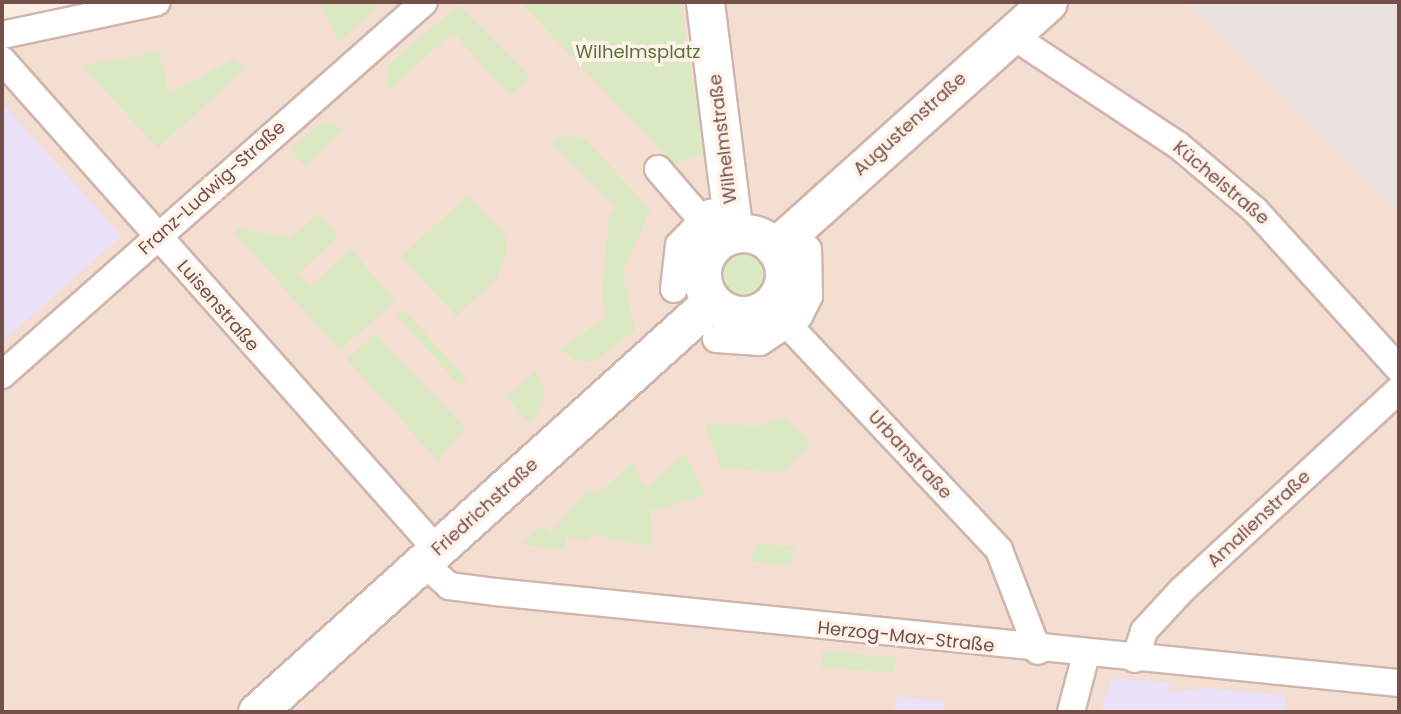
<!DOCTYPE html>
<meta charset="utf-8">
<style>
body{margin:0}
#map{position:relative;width:1401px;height:714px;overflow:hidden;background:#fcede3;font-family:Poppins,sans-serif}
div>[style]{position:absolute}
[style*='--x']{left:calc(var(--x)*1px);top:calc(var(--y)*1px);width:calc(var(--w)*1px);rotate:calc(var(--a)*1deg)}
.residential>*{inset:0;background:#f4ddd1}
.industrial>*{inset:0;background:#ebe1de}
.education>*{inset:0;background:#eae0f8}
.green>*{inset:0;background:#dae9c1;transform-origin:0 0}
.round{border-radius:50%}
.roads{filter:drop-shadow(2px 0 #cfb5ac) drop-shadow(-2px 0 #cfb5ac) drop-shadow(0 2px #cfb5ac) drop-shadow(0 -2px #cfb5ac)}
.street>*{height:26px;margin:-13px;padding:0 13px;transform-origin:13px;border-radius:13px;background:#fff}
.secondary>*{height:37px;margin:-18.5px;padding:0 18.5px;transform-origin:18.5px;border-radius:18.5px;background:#fff}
.secondary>.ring{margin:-18.5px;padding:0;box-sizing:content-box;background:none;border:37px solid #fff;border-radius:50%}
span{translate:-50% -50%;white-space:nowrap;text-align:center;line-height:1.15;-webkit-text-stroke:7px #fff2e9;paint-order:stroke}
.park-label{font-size:18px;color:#58743e}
.street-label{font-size:18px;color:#745049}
.frame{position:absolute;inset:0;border:4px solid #745049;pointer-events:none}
</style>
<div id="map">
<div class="residential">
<div style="clip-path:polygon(130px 2px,1399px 2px,1399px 712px,2px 712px,2px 26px)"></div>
</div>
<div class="industrial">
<div style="clip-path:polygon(1184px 2px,1399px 2px,1399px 214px,1259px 70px)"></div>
</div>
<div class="education">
<div style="clip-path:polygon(2px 103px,122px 236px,2px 342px)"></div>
<div style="clip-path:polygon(1111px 678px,1169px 682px,1169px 690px,1176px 691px,1210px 688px,1286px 696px,1284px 712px,1101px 712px)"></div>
<div style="clip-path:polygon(898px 696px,913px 698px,945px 701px,942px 712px,892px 712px)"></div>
</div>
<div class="green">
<div style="clip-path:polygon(319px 2px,379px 2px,380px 4px,339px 42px)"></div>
<div style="clip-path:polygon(520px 2px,680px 2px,704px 153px,675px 165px)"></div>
<div style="clip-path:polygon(459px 5px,530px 77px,510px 95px,453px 32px,387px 92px,389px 64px)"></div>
<div style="clip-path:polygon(159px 51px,169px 93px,235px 59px,244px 69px,158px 148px,82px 66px)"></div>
<div style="clip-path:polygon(322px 123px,346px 128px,305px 166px,290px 149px)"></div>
<div style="clip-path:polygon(564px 134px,584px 138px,650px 209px,623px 273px,635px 330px,593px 362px,574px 360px,560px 349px,608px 316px,602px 299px,608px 220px,616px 207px,553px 144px)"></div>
<div style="clip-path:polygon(468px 195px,505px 235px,507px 249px,497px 278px,456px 316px,401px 257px)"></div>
<div style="clip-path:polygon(319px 213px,338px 236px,298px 274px,310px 286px,351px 249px,395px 301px,340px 350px,234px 233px,240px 228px,291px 239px)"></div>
<div class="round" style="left:720px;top:251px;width:46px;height:46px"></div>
<div style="left:403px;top:309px;width:95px;height:9px;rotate:48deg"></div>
<div style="clip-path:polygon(375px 334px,465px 428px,438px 461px,347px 359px)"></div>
<div style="clip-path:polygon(536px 371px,546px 396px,530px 424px,507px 397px)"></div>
<div style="clip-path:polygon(786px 417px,810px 444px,782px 473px,721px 467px,704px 423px,757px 426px)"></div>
<div style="clip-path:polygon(685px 454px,705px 495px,650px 511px,653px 547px,590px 534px,589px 540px,566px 538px,564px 549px,521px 545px,542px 525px,550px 533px,589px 489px,595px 496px,632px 463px,646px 488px)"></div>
<div style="clip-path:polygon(758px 543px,794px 547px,791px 566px,751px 561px)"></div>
<div style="left:823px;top:651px;width:73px;height:16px;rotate:5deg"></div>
</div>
<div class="roads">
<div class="street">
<div style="--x:1010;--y:34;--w:201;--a:33.5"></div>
<div style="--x:1178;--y:145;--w:101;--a:40.2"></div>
<div style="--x:1255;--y:210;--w:215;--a:47.8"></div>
<div style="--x:2;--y:35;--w:158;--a:-12"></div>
<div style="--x:2;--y:60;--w:655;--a:48.4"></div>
<div style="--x:658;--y:169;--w:66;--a:49.3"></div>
<div style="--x:674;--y:289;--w:44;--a:-83.5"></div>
<div style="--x:679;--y:245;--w:45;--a:-45.9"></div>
<div style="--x:789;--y:326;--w:307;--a:46.8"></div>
<div style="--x:999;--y:550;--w:108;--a:68.9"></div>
<div style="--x:716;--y:339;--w:44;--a:3.9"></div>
<div style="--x:760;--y:342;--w:47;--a:-33.7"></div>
<div style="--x:799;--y:316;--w:22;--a:-63"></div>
<div style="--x:809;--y:296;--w:47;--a:-91.2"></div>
<div style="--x:2;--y:375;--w:563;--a:-41.47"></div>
<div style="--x:423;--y:563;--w:35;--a:41"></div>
<div style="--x:449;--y:586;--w:46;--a:7.4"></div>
<div style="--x:495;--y:592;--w:909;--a:5.75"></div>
<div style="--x:1135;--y:659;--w:29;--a:-72"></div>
<div style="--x:1144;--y:631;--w:56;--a:-47.2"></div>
<div style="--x:1182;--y:590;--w:295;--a:-42.7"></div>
<div style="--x:1071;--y:712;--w:59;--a:-75.3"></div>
</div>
<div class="secondary">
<div style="--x:705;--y:2;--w:234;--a:82.9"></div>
<div class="ring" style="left:702px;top:233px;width:45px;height:45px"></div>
<div style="--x:774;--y:248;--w:368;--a:-41.9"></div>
<div style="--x:257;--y:712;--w:613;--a:-42.09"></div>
</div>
</div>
<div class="park-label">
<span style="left:638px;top:52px">Wilhelmsplatz</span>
</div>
<div class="street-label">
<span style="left:910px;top:124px;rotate:-42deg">Augustenstraße</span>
<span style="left:723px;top:139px;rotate:-97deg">Wilhelmstraße</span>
<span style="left:1221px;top:183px;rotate:40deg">Küchelstraße</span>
<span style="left:212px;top:188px;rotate:-42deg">Franz-Ludwig-Straße</span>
<span style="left:218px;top:306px;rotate:49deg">Luisenstraße</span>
<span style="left:910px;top:455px;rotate:47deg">Urbanstraße</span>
<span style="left:485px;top:507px;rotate:-42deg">Friedrichstraße</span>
<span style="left:1259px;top:519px;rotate:-43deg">Amalienstraße</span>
<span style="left:906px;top:637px;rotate:6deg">Herzog-Max-Straße</span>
</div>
<div class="frame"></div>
</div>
